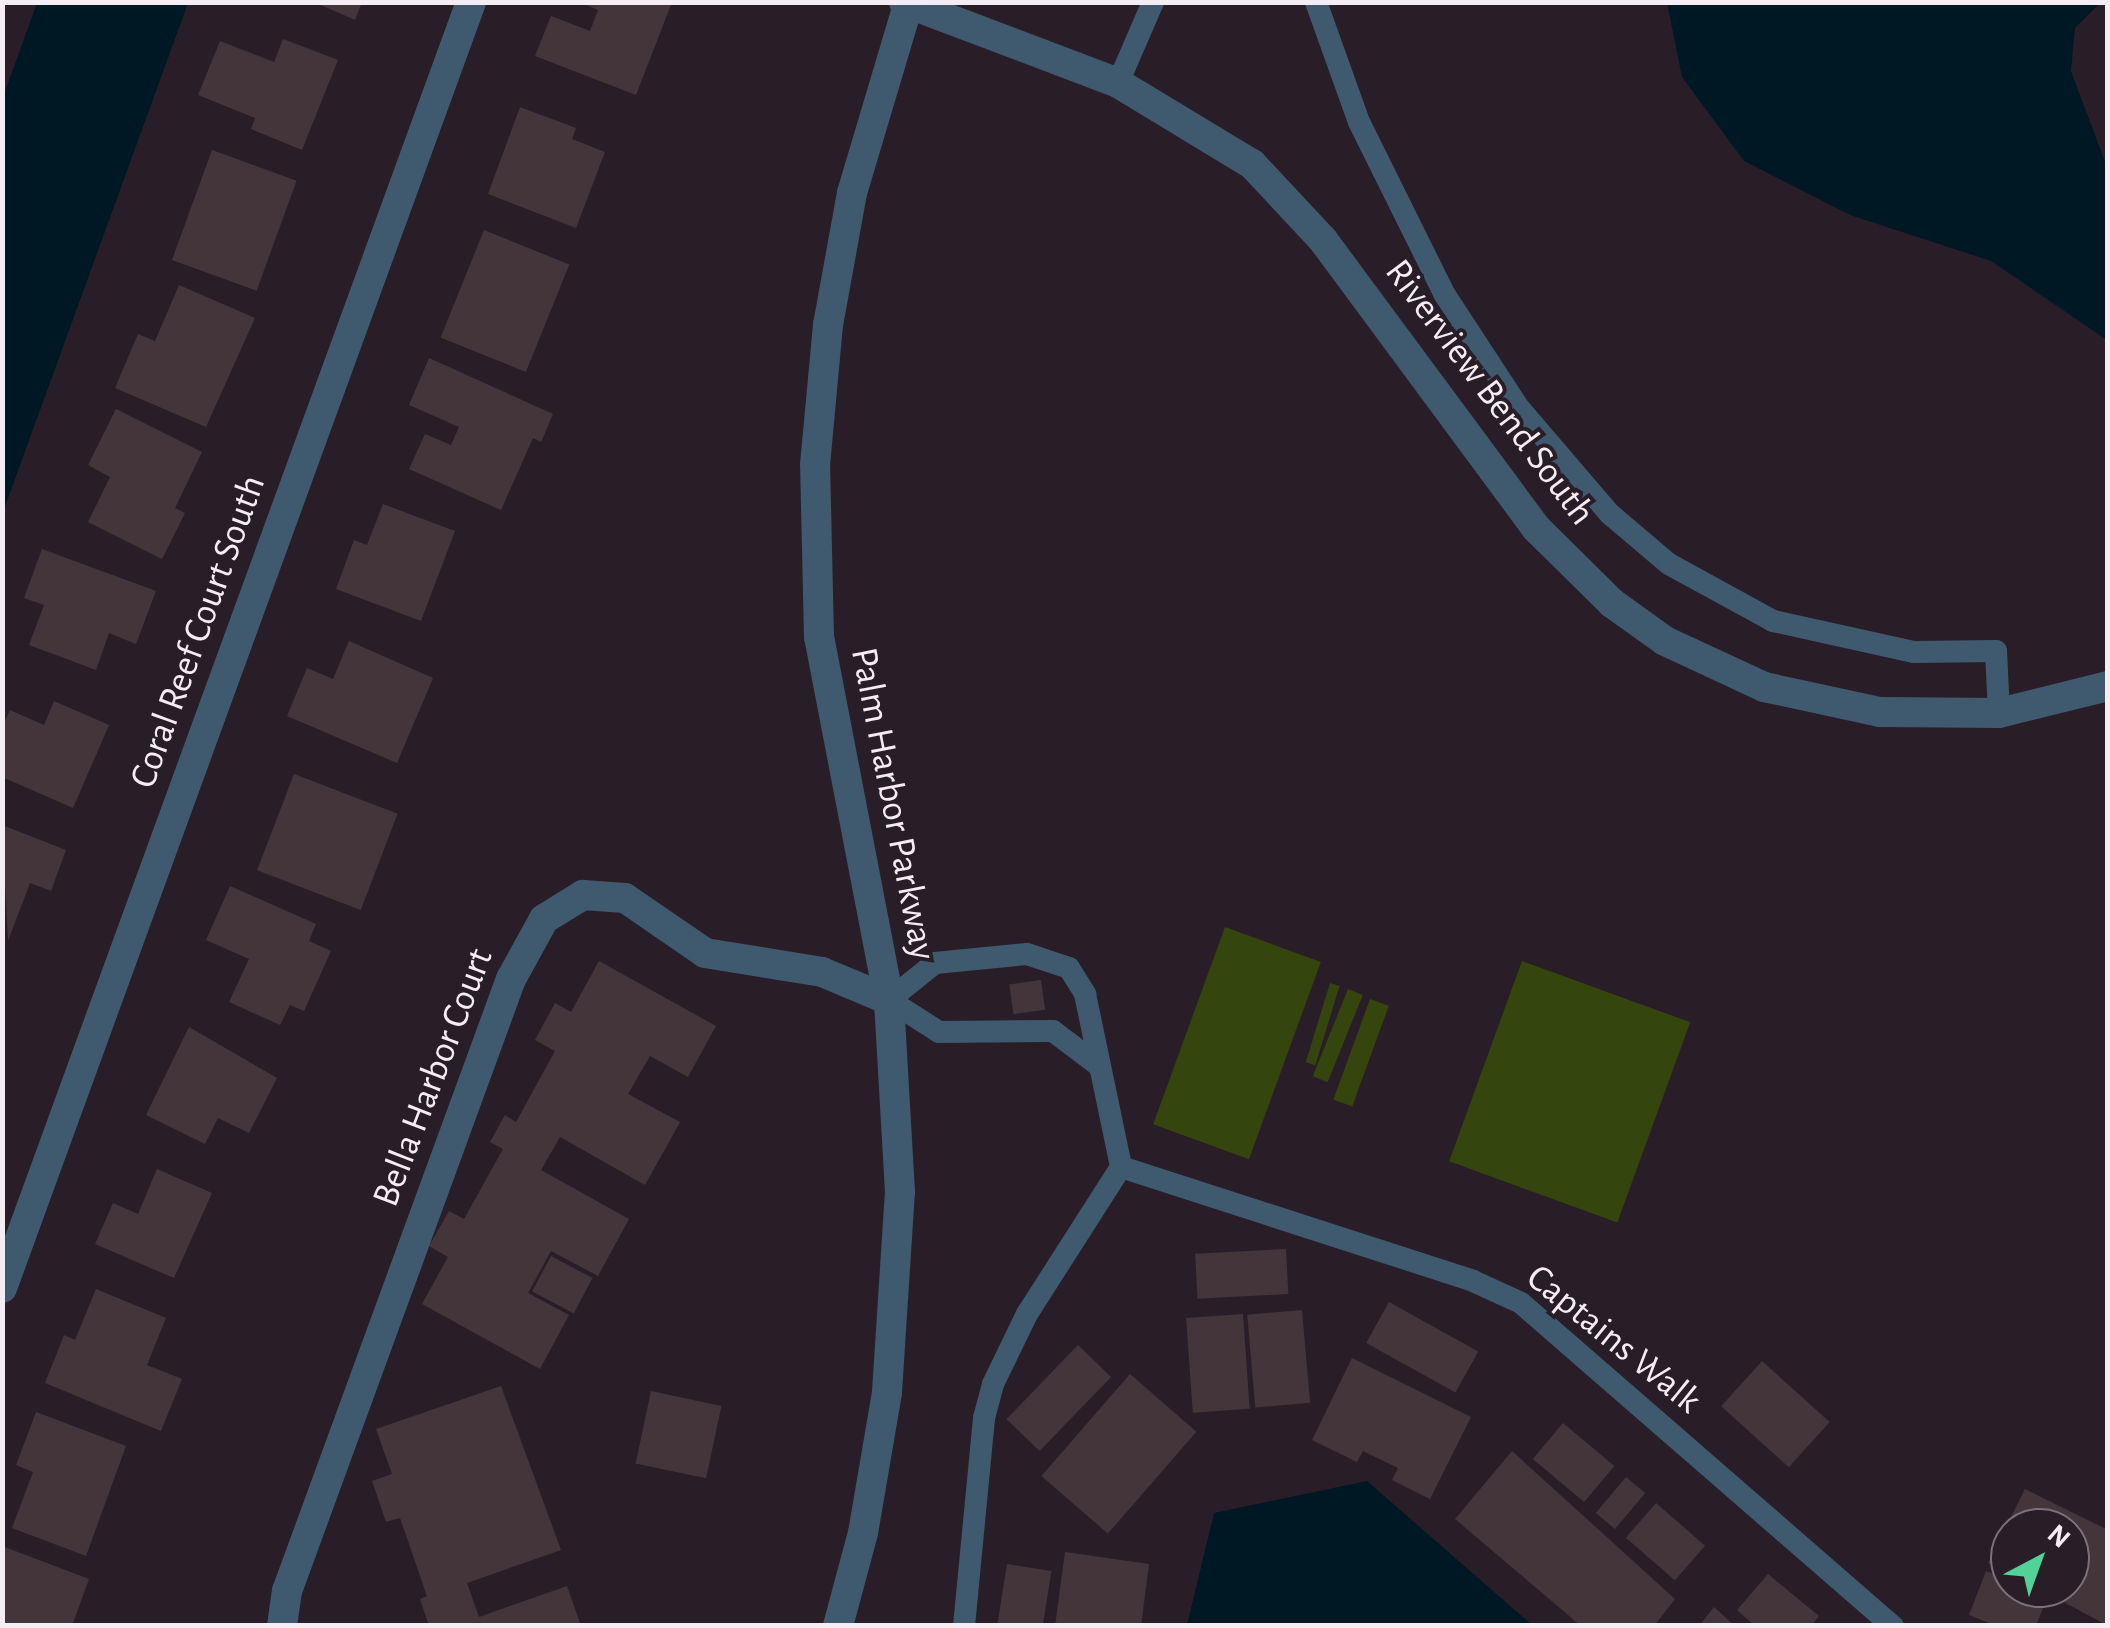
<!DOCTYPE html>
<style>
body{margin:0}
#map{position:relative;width:2110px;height:1628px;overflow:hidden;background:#291e28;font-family:"Alegreya Sans",sans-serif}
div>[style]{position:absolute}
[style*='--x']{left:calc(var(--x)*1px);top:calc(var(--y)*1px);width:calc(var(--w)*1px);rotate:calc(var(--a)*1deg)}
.green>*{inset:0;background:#34450d;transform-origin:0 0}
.water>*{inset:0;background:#001823}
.building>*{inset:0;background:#44353b;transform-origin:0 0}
.service>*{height:22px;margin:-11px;padding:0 11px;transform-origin:11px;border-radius:11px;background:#3f596f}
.minor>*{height:30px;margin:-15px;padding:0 15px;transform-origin:15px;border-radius:15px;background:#3f596f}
.tertiary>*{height:30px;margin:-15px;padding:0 15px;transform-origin:15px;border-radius:15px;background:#3f596f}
span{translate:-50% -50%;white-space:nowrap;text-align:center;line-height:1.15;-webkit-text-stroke:8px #291e28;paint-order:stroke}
.street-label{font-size:38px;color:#f5edf4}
.frame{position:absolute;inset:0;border:5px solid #f5edf4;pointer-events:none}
.north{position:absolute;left:1990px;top:1508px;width:100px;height:100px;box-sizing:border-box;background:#291e28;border:2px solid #7b717a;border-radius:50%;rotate:41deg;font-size:28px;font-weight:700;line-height:40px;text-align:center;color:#f5edf4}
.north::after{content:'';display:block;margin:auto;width:35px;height:45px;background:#51d398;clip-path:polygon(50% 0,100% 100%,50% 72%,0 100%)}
</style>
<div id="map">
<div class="green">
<div style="left:1225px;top:927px;width:102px;height:210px;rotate:20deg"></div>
<div style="left:1522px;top:961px;width:179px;height:213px;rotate:20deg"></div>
<div style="left:1330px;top:983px;width:10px;height:83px;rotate:17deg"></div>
<div style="left:1348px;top:989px;width:16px;height:94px;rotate:22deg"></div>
<div style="left:1370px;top:999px;width:20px;height:107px;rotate:20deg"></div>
</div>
<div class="water">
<div style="clip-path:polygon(37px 3px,188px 3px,3px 512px,3px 97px)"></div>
<div style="clip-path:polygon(1667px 3px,2100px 3px,2075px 28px,2071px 71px,2107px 167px,2107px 340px,1991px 261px,1850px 215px,1744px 161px,1682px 77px)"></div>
<div style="clip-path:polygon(1367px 1481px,1532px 1625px,1187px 1625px,1214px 1513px)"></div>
</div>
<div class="building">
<div style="clip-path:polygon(314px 2px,362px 2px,355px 20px)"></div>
<div style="clip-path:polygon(580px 2px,672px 2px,636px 95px,535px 56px,551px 16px,590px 31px,598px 10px)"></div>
<div style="clip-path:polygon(283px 39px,338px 60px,302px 150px,251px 129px,255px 118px,198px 95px,220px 41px,274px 62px)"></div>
<div style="clip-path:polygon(520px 107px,576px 128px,572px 139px,605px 152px,576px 228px,488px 194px)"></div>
<div style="left:212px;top:150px;width:90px;height:117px;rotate:20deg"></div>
<div style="left:484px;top:230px;width:92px;height:116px;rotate:22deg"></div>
<div style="clip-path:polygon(179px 285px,255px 318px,206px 427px,115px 388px,138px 334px,155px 341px)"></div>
<div style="clip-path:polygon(429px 358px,553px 414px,541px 442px,533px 438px,501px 510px,409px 469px,425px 434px,451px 445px,459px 427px,409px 405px)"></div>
<div style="clip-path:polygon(116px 409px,202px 452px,175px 508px,185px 513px,162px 559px,88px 522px,110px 477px,88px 465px)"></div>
<div style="clip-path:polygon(383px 504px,455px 531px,421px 621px,336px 589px,354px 540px,367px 545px)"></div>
<div style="clip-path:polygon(42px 549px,156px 591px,136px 644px,109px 633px,96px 670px,29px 645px,44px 605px,24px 598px)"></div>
<div style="clip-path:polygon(349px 641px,433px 678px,397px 763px,287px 716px,307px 668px,333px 679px)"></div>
<div style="clip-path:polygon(54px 701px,109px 725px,73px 808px,2px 777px,2px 727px,10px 710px,44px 725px)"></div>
<div style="left:294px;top:774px;width:111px;height:103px;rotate:21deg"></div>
<div style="clip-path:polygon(2px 825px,66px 850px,51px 891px,30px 883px,8px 941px)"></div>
<div style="clip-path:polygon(230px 886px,316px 924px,309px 941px,331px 951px,304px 1011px,290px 1005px,280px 1025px,229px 1002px,249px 959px,206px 940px)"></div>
<div style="clip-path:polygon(599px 961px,716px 1026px,688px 1077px,650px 1056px,628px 1094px,680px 1122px,645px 1185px,560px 1137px,541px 1170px,629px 1219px,598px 1276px,551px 1251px,528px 1293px,569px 1315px,540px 1369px,422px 1304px,448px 1257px,429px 1246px,449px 1211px,464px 1219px,503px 1149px,490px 1142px,505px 1115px,516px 1122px,555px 1051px,535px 1040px,555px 1003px,571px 1012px)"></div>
<div style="left:1041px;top:980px;width:30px;height:32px;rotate:82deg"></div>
<div style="clip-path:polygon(189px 1027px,277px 1078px,249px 1133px,218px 1118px,205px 1144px,146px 1115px)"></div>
<div style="clip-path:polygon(157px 1169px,212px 1193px,174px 1278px,95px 1244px,113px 1203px,138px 1214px)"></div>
<div style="left:1286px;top:1249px;width:45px;height:91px;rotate:87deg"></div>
<div style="left:551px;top:1256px;width:47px;height:40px;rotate:28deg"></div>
<div style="clip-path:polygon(96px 1289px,166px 1318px,147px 1365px,182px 1379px,161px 1431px,45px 1383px,64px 1335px,75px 1340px)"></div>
<div style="left:1389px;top:1302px;width:102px;height:47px;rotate:29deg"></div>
<div style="left:1302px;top:1310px;width:93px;height:55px;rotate:85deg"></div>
<div style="left:1243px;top:1314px;width:95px;height:57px;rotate:86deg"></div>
<div style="left:1078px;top:1345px;width:46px;height:103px;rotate:44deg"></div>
<div style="clip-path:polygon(1352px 1358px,1471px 1417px,1430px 1499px,1392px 1480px,1398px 1468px,1363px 1451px,1357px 1462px,1312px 1440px)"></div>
<div style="left:1762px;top:1361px;width:91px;height:61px;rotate:42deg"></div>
<div style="left:1130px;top:1374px;width:88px;height:135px;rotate:41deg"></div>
<div style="clip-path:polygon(501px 1386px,561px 1550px,467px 1583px,479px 1617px,567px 1586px,581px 1626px,429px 1626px,420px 1599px,427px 1596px,400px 1518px,386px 1522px,372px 1481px,392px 1474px,376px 1429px)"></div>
<div style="left:651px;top:1391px;width:72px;height:74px;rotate:12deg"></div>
<div style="clip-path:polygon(36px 1412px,126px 1446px,86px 1556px,12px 1528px,33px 1472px,16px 1465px)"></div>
<div style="left:1563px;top:1423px;width:67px;height:47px;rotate:40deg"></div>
<div style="clip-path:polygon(1512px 1451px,1675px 1599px,1654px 1626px,1581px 1626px,1455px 1519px)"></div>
<div style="left:1626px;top:1477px;width:25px;height:47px;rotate:40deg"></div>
<div style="clip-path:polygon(2025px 1489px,2108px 1530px,2108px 1626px,2038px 1588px,2070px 1588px,2070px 1528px,2010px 1528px,2010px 1574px,1988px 1563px)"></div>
<div style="left:1656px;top:1503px;width:65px;height:46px;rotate:41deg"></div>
<div style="clip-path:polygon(2px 1546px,89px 1579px,72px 1626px,2px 1626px)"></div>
<div style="clip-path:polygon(1065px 1552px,1149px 1564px,1141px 1626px,1055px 1626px)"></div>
<div style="left:1007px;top:1564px;width:45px;height:63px;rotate:9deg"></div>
<div style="clip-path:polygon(1986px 1571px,2010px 1580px,2010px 1588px,2048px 1595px,2036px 1626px,1996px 1626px,1969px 1615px)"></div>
<div style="clip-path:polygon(1768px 1574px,1819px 1616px,1811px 1626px,1755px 1626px,1737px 1610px)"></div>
<div style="clip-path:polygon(1714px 1607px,1735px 1626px,1699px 1626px)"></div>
</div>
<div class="service">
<div style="--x:1316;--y:2;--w:127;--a:70.3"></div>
<div style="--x:1359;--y:122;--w:193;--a:63.6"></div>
<div style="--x:1445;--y:295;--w:135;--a:56.8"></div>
<div style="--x:1519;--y:408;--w:140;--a:49.4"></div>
<div style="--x:1610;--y:514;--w:77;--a:40.3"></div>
<div style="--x:1669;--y:564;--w:119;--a:28.7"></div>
<div style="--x:1773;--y:621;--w:144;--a:12.4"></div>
<div style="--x:1914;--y:652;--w:82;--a:-0.7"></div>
<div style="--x:1996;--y:651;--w:62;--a:87.2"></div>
<div style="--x:1118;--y:83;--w:88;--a:-66.6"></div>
<div style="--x:1098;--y:1065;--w:56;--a:-142.9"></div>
<div style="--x:1053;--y:1031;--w:114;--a:179.5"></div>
<div style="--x:939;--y:1032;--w:59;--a:-147.4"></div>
<div style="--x:889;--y:1000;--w:59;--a:-38.8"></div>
<div style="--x:935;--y:963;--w:92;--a:-5.6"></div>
<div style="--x:1027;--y:954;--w:44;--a:18.4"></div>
<div style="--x:1069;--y:968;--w:31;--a:58"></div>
<div style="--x:1085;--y:994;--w:177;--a:78.2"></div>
<div style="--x:1121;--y:1167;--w:370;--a:17.9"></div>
<div style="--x:1473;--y:1281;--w:53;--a:24.6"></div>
<div style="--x:1521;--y:1303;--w:493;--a:41"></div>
<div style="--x:964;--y:1626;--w:209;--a:-84.5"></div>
<div style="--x:984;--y:1418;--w:35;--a:-75"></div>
<div style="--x:993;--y:1384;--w:78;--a:-64.1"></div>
<div style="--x:1027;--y:1314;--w:174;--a:-57.4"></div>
</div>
<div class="minor">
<div style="--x:904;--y:2;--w:229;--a:20.7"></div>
<div style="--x:1118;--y:83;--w:157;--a:31.2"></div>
<div style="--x:1252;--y:164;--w:104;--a:46.9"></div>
<div style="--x:1323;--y:240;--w:358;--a:53.5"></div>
<div style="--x:1536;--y:528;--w:107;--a:44.6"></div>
<div style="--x:1612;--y:603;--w:65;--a:35.6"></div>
<div style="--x:1665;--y:641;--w:109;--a:24.9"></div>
<div style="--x:1764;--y:687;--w:119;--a:12.2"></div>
<div style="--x:1880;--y:712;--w:119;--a:0.5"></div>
<div style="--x:1999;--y:713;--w:112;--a:-13.9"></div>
<div style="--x:2;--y:1288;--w:1369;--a:-69.96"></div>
<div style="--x:282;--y:1626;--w:35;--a:-82"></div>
<div style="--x:287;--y:1591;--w:652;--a:-69.9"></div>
<div style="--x:511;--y:979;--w:68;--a:-61.2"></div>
<div style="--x:544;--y:919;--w:46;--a:-31.6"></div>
<div style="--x:583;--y:895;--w:42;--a:4.1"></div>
<div style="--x:625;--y:898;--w:97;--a:34.5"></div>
<div style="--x:705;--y:953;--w:119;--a:9.2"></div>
<div style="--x:822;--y:972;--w:73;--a:22.7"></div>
</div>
<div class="tertiary">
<div style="--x:838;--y:1626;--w:96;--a:-75"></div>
<div style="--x:863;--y:1533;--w:143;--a:-80.3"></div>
<div style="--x:887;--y:1392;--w:200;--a:-86.3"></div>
<div style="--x:900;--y:1192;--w:192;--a:-93.3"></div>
<div style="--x:889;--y:1000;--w:370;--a:-100.9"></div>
<div style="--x:819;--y:637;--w:172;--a:-91.3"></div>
<div style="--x:815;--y:465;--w:141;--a:-84.7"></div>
<div style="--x:828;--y:325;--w:134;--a:-79.7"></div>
<div style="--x:852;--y:193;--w:199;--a:-73.4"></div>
</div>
<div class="street-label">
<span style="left:1489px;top:393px;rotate:53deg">Riverview Bend South</span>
<span style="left:199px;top:632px;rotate:-70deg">Coral Reef Court South</span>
<span style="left:892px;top:804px;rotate:79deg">Palm Harbor Parkway</span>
<span style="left:434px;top:1078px;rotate:-69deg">Bella Harbor Court</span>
<span style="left:1613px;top:1340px;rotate:39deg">Captains Walk</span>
</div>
<div class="frame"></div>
<div class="north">N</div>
</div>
